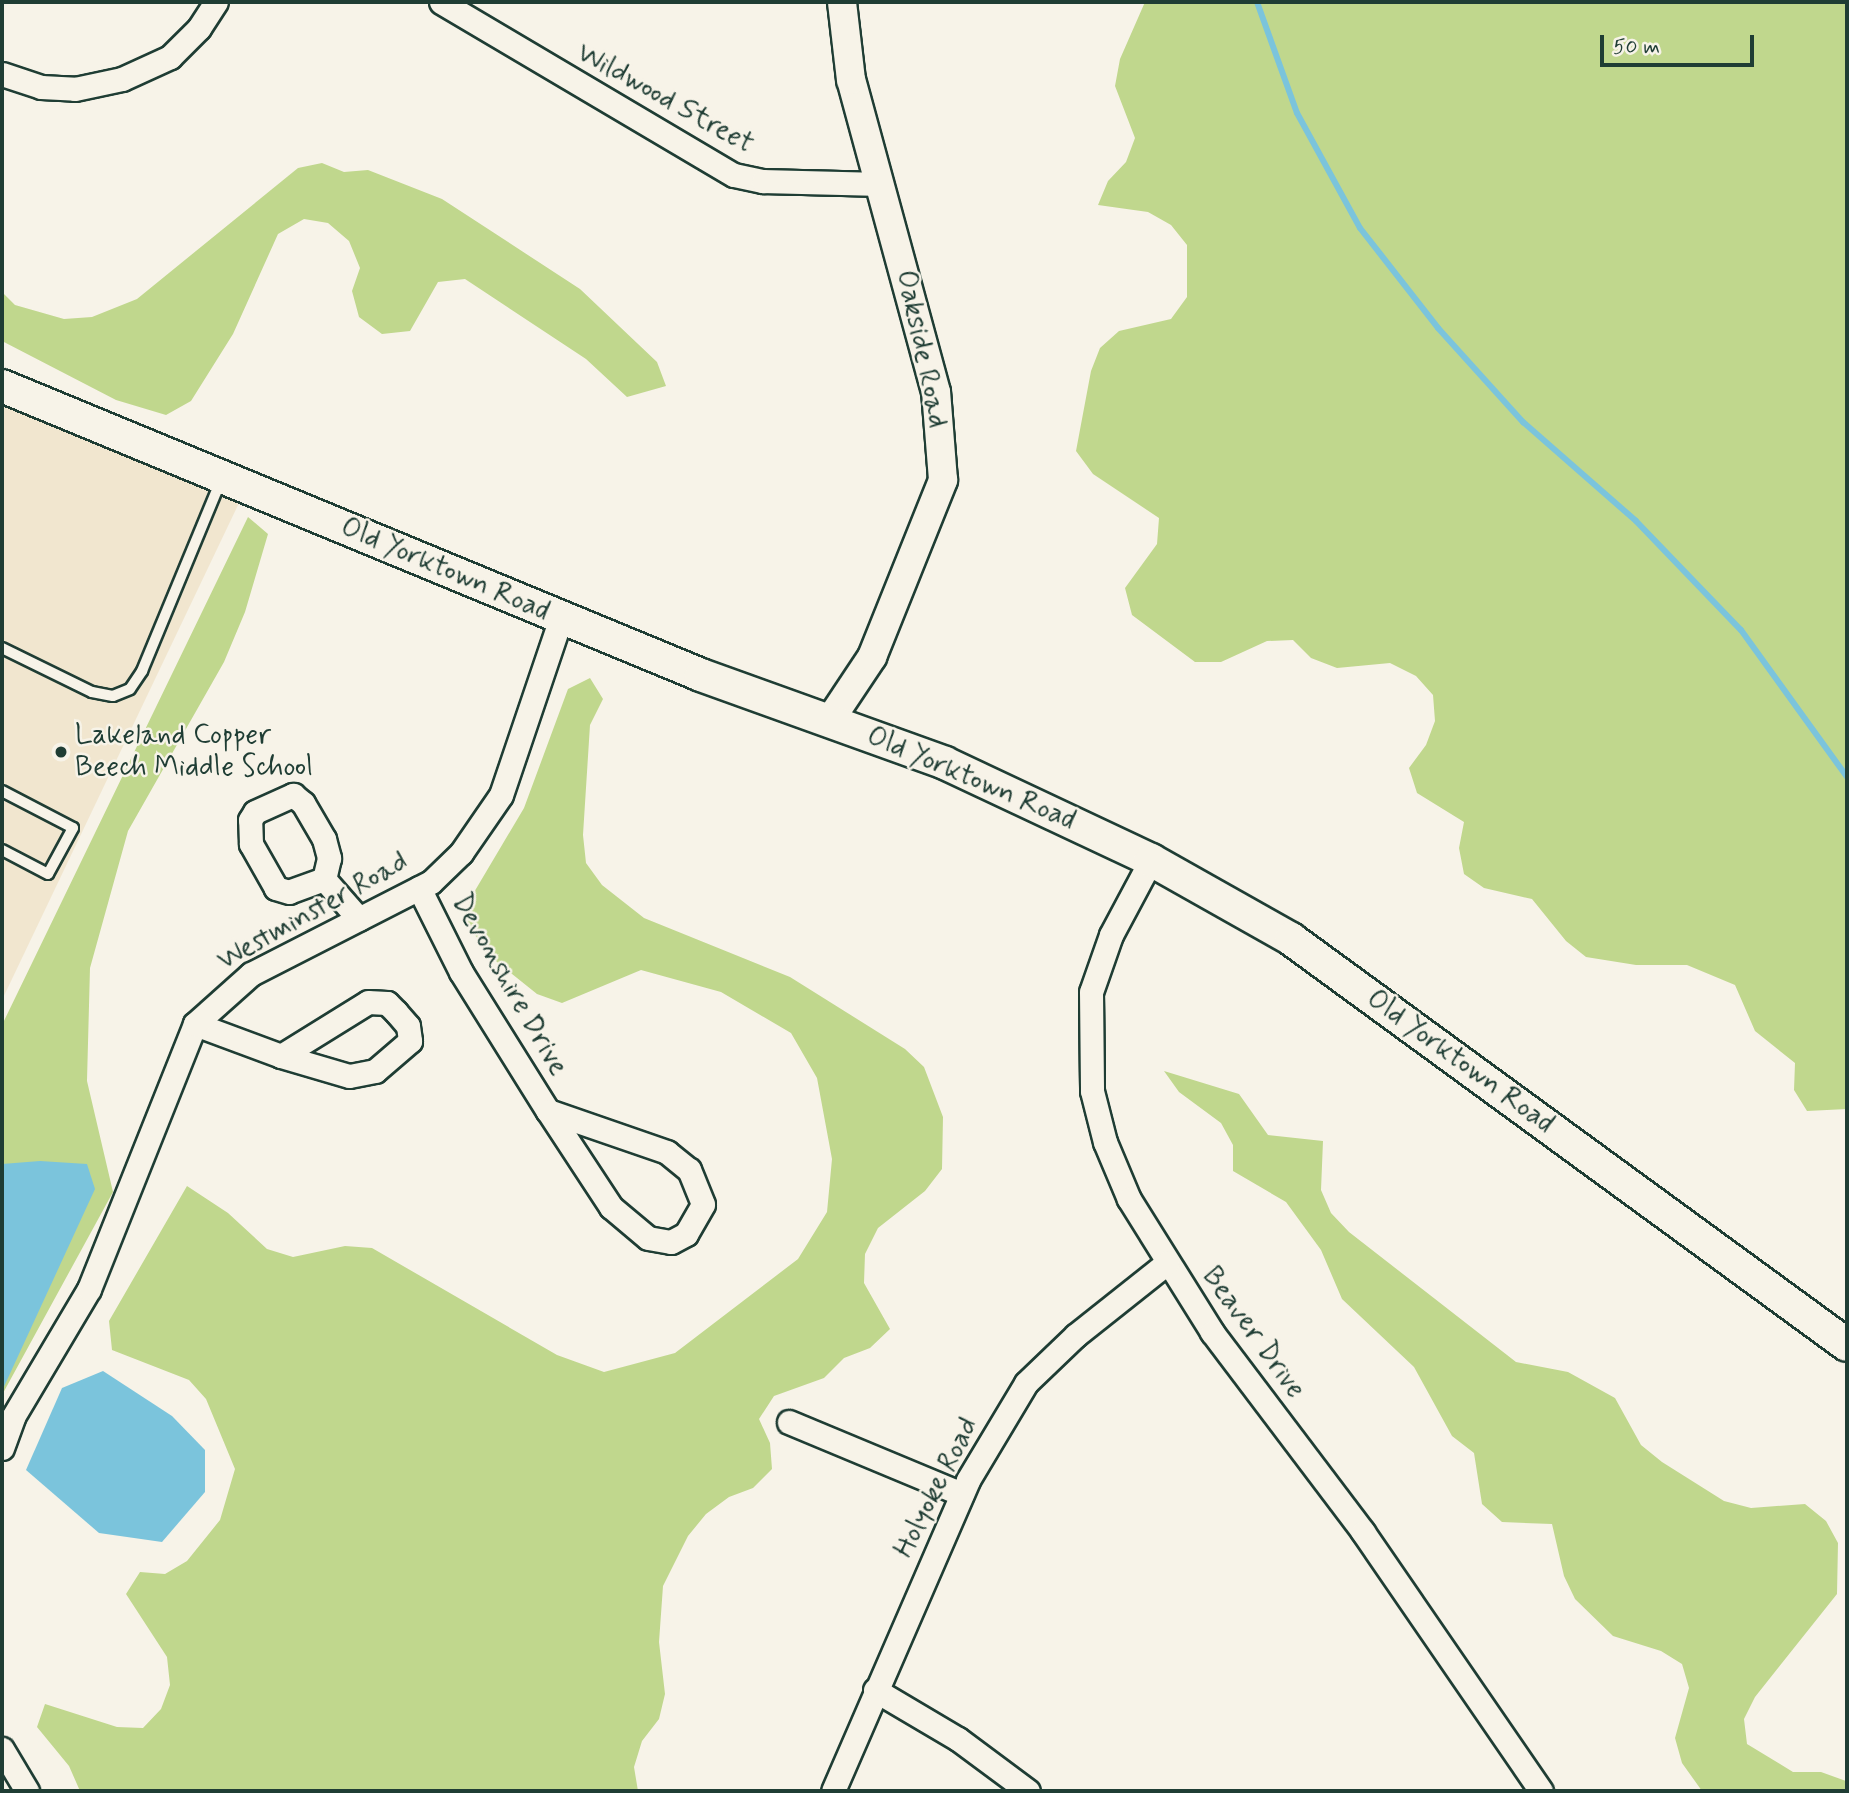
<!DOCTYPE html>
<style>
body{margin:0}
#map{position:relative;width:1849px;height:1793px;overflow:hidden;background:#f7f3e8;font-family:Mynerve,sans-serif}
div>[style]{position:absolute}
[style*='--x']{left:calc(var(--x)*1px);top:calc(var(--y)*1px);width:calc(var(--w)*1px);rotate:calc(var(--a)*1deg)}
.built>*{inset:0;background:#f1e6cf}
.green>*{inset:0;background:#c0d78d}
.water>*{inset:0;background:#7bc4dc}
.stream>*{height:6px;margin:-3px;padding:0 3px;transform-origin:3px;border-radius:3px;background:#7bc4dc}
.roads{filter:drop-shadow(2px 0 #1f3d34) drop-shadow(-2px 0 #1f3d34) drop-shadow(0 2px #1f3d34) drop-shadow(0 -2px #1f3d34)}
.service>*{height:10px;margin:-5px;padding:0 5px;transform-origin:5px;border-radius:5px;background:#f7f3e8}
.minor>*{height:23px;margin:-11.5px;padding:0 11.5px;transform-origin:11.5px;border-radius:11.5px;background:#f7f3e8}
.tertiary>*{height:28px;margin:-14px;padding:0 14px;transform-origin:14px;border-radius:14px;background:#f7f3e8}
.secondary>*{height:32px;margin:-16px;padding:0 16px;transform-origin:16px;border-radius:16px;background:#f7f3e8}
.dots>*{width:19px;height:19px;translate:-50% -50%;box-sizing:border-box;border:4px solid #f7f3e8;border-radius:50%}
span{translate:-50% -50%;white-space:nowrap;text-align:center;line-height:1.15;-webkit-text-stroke:5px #f7f3e8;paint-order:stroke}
.street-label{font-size:28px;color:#1f3d34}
.poi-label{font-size:28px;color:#1f3d34}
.left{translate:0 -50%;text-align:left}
.frame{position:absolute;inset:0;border:4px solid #1f3d34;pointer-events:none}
.scale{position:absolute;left:1600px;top:35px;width:154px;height:32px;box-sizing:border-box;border:4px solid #1f3d34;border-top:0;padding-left:9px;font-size:21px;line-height:24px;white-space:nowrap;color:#1f3d34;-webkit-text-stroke:5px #f7f3e8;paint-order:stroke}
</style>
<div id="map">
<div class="built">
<div style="clip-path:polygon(2px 404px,239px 503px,2px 1000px)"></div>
</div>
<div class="green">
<div style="clip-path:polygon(1145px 2px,1847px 2px,1847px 1109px,1807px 1111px,1794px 1090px,1795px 1063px,1755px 1031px,1735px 985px,1687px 965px,1636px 965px,1586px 957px,1566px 941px,1532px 899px,1484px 888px,1464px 874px,1459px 848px,1464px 822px,1417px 793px,1409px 768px,1426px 745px,1435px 721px,1433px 695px,1416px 676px,1390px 663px,1337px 668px,1311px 658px,1293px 640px,1267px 641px,1221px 662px,1195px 662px,1132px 615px,1125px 588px,1157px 544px,1159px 518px,1093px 474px,1076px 451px,1091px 371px,1100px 348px,1119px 331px,1171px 319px,1187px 297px,1187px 245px,1171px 225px,1148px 212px,1098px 205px,1108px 181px,1126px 162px,1135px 138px,1115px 86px,1120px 59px)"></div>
<div style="clip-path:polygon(322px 163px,344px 172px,368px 170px,442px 199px,580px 289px,657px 362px,666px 386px,627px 397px,586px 359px,465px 279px,438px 282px,410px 331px,382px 334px,359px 317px,352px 291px,360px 268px,349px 241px,328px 223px,304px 219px,278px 234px,233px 334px,191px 401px,166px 415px,116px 400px,2px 341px,2px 292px,15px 305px,64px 319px,92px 317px,137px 299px,298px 168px)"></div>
<div style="clip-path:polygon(248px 517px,268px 534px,245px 612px,224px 662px,128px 831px,90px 968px,87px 1081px,113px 1192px,2px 1395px,2px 1025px)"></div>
<div style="clip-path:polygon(590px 678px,603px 699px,590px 725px,583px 835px,586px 863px,602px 885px,644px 918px,790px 977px,905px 1049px,924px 1067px,943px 1117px,942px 1169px,925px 1191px,878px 1228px,865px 1254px,864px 1283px,890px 1329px,870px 1348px,844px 1358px,824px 1378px,774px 1396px,759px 1419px,770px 1443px,772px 1469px,753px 1488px,729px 1497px,706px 1514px,688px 1536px,663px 1586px,659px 1642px,665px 1694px,659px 1719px,642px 1741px,634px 1767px,638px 1791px,80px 1791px,69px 1766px,37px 1727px,45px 1704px,117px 1727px,143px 1728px,161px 1709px,170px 1685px,167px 1657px,126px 1594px,140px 1572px,165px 1574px,187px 1561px,220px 1520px,235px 1469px,206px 1399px,189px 1380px,112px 1350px,109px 1321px,187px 1186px,228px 1213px,267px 1249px,293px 1257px,345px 1246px,372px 1248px,557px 1355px,604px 1372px,675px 1353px,798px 1259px,827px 1212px,832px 1159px,817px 1078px,791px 1033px,721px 992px,641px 970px,562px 1003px,537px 994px,497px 962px,465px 923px,470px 899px,524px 808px,568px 689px)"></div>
<div style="clip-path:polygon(1164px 1071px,1239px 1094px,1268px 1135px,1323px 1141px,1321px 1190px,1331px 1213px,1349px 1232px,1516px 1362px,1568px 1372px,1615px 1398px,1641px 1445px,1662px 1462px,1724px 1501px,1751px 1508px,1805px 1504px,1826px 1521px,1838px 1543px,1837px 1594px,1755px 1697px,1744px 1719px,1747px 1744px,1793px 1772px,1821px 1772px,1846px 1781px,1846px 1791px,1702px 1791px,1682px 1763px,1675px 1738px,1689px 1688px,1682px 1664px,1661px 1651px,1613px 1636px,1575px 1599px,1564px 1576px,1552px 1524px,1502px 1522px,1482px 1504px,1474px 1453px,1452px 1436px,1414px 1367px,1342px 1299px,1321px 1250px,1286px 1202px,1233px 1171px,1233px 1145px,1221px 1123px,1179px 1092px)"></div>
</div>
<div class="water">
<div style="clip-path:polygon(40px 1161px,87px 1164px,95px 1189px,2px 1391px,2px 1164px)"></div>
<div style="clip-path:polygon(103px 1371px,172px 1416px,205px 1450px,205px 1492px,162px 1542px,99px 1533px,26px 1470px,62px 1388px)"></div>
</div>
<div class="stream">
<div style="--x:1257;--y:2;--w:118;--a:70.2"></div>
<div style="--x:1297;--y:113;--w:131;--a:61.3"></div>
<div style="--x:1360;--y:228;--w:127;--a:52"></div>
<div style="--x:1438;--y:328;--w:127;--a:47.9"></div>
<div style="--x:1523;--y:422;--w:150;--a:41.2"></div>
<div style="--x:1636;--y:521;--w:151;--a:46.1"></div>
<div style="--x:1741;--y:630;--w:181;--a:54.2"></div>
</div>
<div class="roads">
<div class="service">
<div style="--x:2;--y:648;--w:100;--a:26.1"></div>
<div style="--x:92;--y:692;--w:21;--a:11"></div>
<div style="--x:113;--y:696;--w:18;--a:-22"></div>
<div style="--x:130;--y:689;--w:22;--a:-56"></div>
<div style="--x:142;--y:671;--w:207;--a:-67.5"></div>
<div style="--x:2;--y:791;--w:80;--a:27.5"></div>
<div style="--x:73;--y:828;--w:52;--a:118.5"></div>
<div style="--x:48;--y:874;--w:52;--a:-152.4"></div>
</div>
<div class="minor">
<div style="--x:441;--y:2;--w:340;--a:30.6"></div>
<div style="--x:734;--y:175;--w:30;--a:12"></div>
<div style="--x:763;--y:181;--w:117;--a:1.5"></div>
<div style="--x:2;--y:74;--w:41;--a:18.4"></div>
<div style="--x:41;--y:87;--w:34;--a:3"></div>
<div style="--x:75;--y:89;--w:48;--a:-12"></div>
<div style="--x:122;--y:79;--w:53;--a:-24.6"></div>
<div style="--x:170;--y:57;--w:41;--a:-45"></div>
<div style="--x:199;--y:28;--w:31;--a:-57"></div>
<div style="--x:293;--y:795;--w:13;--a:39"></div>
<div style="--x:303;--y:803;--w:42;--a:59.7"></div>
<div style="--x:324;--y:839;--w:20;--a:75"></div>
<div style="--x:329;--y:858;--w:22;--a:103"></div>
<div style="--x:324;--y:879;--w:37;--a:160"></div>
<div style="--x:289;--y:892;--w:14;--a:-163"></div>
<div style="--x:276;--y:888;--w:51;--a:-119.6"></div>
<div style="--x:251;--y:844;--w:24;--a:-92"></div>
<div style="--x:250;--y:820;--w:9;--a:-58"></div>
<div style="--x:255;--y:812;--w:42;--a:-24.1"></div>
<div style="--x:1151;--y:860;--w:85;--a:118.1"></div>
<div style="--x:1111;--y:935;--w:60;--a:109.3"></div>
<div style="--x:1091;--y:992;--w:99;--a:89.4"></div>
<div style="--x:1092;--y:1091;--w:53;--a:75.7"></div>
<div style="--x:1105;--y:1142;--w:62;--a:67.2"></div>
<div style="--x:1129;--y:1199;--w:157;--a:58"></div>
<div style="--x:1212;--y:1332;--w:251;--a:52.9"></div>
<div style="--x:1363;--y:1532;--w:314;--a:55.5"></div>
<div style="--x:324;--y:879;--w:53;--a:48.8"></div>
<div style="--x:419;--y:888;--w:94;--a:63.4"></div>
<div style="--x:461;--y:972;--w:164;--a:58"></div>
<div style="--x:548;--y:1111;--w:115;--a:56.7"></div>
<div style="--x:611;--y:1207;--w:48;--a:40"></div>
<div style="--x:648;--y:1238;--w:23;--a:10"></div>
<div style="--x:671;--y:1242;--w:17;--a:-28"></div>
<div style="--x:686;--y:1234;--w:34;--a:-60"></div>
<div style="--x:703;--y:1204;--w:37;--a:-112"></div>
<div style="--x:689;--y:1170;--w:28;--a:-141"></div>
<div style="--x:667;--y:1152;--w:126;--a:-161"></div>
<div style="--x:368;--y:1002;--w:19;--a:3"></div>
<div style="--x:387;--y:1003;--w:13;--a:45"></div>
<div style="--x:396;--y:1012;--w:18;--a:49"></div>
<div style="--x:408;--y:1026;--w:15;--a:82"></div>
<div style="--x:410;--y:1041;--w:46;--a:139.4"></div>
<div style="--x:375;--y:1071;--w:26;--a:169"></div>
<div style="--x:349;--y:1076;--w:71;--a:-163.6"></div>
<div style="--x:281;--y:1056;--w:102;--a:-31.8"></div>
<div style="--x:195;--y:1024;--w:92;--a:20.4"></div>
<div style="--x:789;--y:1422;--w:187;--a:22.6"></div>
<div style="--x:2;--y:1448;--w:33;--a:-70"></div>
<div style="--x:13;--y:1417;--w:149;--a:-59.3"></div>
<div style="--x:89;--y:1289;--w:285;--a:-68.2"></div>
<div style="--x:195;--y:1024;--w:75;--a:-41.8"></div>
<div style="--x:251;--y:974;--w:202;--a:-27.1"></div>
<div style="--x:431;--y:882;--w:42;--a:-44"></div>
<div style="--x:461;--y:853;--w:70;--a:-55.4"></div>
<div style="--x:501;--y:795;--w:187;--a:-71.3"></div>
<div style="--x:875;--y:1690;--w:96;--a:30.6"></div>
<div style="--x:958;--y:1739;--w:87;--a:36.6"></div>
<div style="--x:2;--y:1749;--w:49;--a:59.2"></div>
<div style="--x:833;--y:1791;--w:339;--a:-66.5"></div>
<div style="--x:968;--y:1480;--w:113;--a:-59.1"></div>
<div style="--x:1026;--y:1383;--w:69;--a:-43.8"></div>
<div style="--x:1076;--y:1335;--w:116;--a:-38.4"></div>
</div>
<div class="tertiary">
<div style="--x:830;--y:720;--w:76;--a:-56.3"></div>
<div style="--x:872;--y:657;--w:191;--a:-68.1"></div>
<div style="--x:943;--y:480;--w:88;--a:-94.5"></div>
<div style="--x:936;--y:392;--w:323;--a:-105.2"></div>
<div style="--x:851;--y:80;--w:79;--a:-96.6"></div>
</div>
<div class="secondary">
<div style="--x:2;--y:386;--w:756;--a:22.46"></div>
<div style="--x:701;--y:675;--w:259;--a:19.8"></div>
<div style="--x:945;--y:763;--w:228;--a:25.2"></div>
<div style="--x:1151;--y:860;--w:161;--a:29.4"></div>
<div style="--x:1291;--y:939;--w:688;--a:36.14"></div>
</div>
</div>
<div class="dots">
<div style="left:61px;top:752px;background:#1f3d34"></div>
</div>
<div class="street-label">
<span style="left:665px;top:99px;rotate:29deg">Wildwood Street</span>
<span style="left:921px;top:349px;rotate:78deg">Oakside Road</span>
<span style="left:445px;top:570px;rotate:23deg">Old Yorktown Road</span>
<span style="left:971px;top:779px;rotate:23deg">Old Yorktown Road</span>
<span style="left:313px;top:912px;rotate:-29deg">Westminster Road</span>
<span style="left:509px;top:985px;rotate:60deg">Devonshire Drive</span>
<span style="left:1460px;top:1062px;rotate:36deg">Old Yorktown Road</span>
<span style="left:1253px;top:1333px;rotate:54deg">Beaver Drive</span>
<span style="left:937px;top:1488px;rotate:-63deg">Holyoke Road</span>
</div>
<div class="poi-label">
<span class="left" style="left:75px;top:752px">Lakeland Copper<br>Beech Middle School</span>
</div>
<div class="frame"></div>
<div class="scale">50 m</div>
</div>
